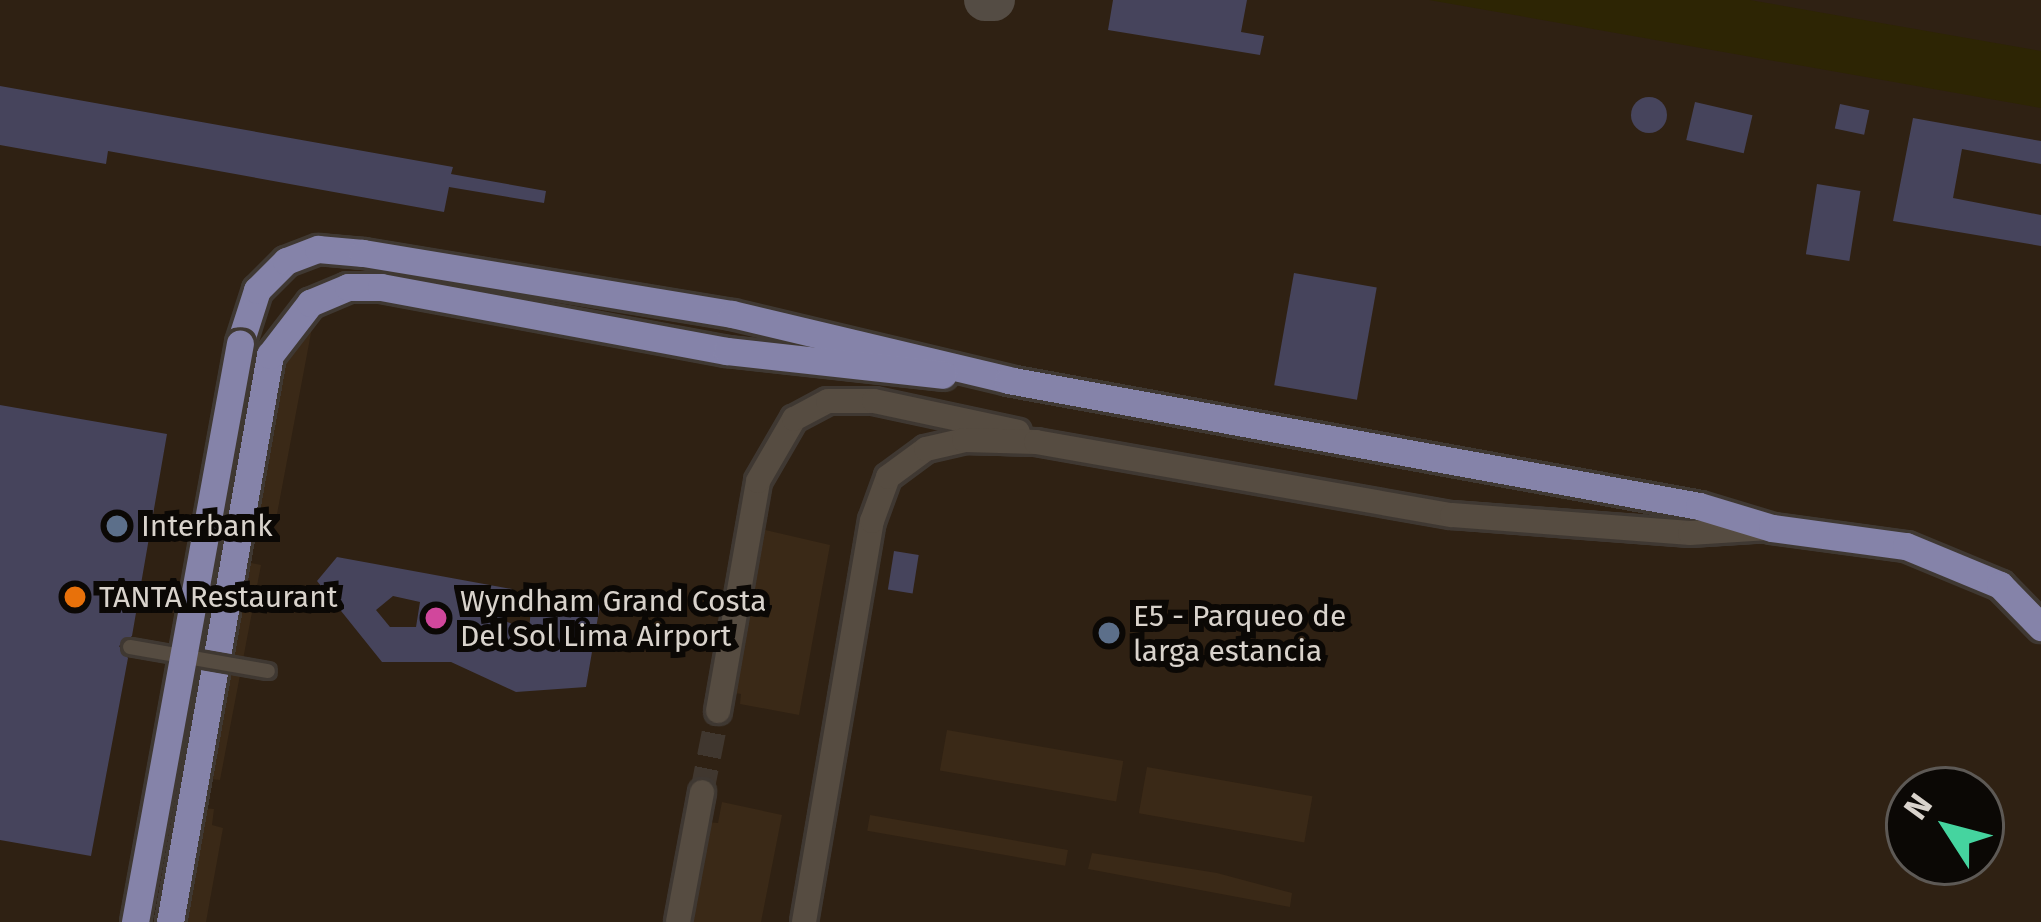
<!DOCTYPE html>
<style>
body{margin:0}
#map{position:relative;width:2041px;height:922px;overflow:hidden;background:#251c13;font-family:"Fira Sans",sans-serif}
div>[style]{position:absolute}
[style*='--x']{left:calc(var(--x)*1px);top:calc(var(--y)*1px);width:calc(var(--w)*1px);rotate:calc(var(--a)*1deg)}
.built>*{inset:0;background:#2f2113}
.green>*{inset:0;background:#3a2917;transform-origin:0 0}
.sand>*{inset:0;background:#2d2504}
.taxiway>*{height:42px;margin:-21px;padding:0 21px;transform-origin:21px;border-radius:21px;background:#544c44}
.building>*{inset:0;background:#46445c;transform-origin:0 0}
.round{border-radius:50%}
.secondary-tunnel>*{height:24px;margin-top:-12px;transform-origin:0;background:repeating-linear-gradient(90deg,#40372f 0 24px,transparent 0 36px)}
.roads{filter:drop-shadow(3px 0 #3f3832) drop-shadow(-3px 0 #3f3832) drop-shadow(0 3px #3f3832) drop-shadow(0 -3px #3f3832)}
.secondary>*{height:24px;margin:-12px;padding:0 12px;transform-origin:12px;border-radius:12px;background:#564c41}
.primary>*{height:27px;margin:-13.5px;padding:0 13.5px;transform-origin:13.5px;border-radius:13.5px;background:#8583a9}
.bridges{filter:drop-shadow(3px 0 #3f3832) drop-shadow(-3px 0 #3f3832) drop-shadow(0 3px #3f3832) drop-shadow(0 -3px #3f3832)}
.pedestrian-bridge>*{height:14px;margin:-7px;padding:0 7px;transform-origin:7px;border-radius:7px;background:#564c41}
.primary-bridge>*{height:27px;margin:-13.5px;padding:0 13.5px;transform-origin:13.5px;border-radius:13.5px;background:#8583a9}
.dots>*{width:33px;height:33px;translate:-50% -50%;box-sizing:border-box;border:6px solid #0b0805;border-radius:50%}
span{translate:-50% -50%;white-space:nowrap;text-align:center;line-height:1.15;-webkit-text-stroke:12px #0b0805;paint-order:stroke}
.poi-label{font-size:30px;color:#d9d3cc}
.left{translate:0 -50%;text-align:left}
.north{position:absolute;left:1885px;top:766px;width:120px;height:120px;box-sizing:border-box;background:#0b0805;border:3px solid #5d5955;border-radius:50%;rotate:306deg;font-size:33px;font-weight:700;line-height:48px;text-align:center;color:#d9d3cc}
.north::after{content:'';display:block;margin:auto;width:42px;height:54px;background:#45d49f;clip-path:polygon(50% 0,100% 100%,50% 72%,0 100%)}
</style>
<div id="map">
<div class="built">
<div style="clip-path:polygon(evenodd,0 0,2041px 0,2041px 922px,0 922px,0 0,1909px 790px,1981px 790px,1981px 862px,1909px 862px,1909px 790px)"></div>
</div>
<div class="green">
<div style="clip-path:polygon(314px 317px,277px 514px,267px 514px,264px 533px,253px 531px,283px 363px)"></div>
<div style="clip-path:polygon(757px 528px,830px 545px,799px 715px,740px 704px,741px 694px,729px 692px)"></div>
<div style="clip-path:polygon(247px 562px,261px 565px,220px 780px,209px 779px)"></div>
<div style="left:947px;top:730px;width:179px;height:41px;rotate:10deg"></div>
<div style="left:1147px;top:767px;width:168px;height:47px;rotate:10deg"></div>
<div style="clip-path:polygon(722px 802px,782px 815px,761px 922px,687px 922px,705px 822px,718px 823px)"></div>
<div style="clip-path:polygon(203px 808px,214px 809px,212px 825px,223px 828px,206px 922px,183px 922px)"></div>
<div style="left:870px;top:815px;width:201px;height:16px;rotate:10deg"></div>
<div style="clip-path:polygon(1092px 853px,1217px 873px,1292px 893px,1290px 907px,1088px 869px)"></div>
</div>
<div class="sand">
<div style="clip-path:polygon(1429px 0,1750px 0,2041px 51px,2041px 108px)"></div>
</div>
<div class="taxiway">
<div style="--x:985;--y:0;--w:9;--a:0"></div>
</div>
<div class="building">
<div style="clip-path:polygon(1113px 0,1247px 0,1241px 32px,1264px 36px,1260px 55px,1108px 30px)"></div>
<div style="clip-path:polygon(0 86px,453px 167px,451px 174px,546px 191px,544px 203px,449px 187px,444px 212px,108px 151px,106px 164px,0 145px)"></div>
<div class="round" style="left:1631px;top:97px;width:36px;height:36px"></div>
<div style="left:1695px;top:102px;width:59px;height:39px;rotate:13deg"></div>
<div style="left:1840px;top:104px;width:30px;height:25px;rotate:12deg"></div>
<div style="clip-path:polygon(1913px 118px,2041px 141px,2041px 164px,1962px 149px,1953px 198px,2041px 215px,2041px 246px,1893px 221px)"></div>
<div style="left:1817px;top:184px;width:44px;height:71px;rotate:9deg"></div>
<div style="left:1294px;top:273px;width:84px;height:114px;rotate:10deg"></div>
<div style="clip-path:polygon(0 405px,167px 434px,132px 636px,119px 646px,128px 658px,91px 856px,0 840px)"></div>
<div style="left:894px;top:551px;width:25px;height:39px;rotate:9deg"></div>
<div style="clip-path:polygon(evenodd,337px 557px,512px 589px,502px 619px,529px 633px,532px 592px,600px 605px,586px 687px,516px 692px,451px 662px,382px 662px,317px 581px,337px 557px,393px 596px,420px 602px,416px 627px,390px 627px,376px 610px,393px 596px)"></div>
</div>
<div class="secondary-tunnel">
<div style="--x:702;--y:792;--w:83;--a:-78.8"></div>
</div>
<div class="roads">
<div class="secondary">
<div style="--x:718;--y:711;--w:233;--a:-80.1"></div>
<div style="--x:758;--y:481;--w:72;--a:-59.9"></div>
<div style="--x:794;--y:419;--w:38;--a:-28"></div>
<div style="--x:828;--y:401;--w:46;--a:0"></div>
<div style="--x:874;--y:401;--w:147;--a:12.1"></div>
<div style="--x:678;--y:922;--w:132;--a:-79.5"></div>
<div style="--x:804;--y:922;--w:407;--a:-80.4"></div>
<div style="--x:872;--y:521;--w:47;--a:-70"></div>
<div style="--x:888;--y:477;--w:47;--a:-36.4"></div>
<div style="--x:926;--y:449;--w:39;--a:-13"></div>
<div style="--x:964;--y:440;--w:72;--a:1.6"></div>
<div style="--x:1036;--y:442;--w:422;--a:10"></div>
<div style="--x:1452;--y:515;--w:239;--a:4.3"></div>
<div style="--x:1690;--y:533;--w:79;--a:-3.6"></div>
</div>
<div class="primary">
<div style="--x:240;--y:343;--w:56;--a:-72.2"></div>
<div style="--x:257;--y:290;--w:41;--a:-45"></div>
<div style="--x:286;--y:261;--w:34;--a:-21"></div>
<div style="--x:318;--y:249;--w:45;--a:5.1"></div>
<div style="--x:363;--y:253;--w:374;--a:9.4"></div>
<div style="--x:732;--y:314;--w:284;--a:13.4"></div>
<div style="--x:1008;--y:380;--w:702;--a:10.33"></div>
<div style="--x:1699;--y:506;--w:76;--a:16.8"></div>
<div style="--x:1772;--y:528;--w:135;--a:7.7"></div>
<div style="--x:1906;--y:546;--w:102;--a:22.5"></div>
<div style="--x:2000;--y:585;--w:59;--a:45.7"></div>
<div style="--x:170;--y:922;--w:576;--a:-80"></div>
<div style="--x:270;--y:355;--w:66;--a:-52.4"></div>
<div style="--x:310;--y:303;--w:41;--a:-22.8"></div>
<div style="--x:348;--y:287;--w:33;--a:0"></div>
<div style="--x:381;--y:287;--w:352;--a:10.5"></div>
<div style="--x:727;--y:351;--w:217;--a:6.3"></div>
</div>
</div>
<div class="bridges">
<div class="pedestrian-bridge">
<div style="--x:130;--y:647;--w:140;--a:9.9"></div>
</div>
<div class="primary-bridge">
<div style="--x:135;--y:922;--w:588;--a:-79.72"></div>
</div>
</div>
<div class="dots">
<div style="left:117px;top:526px;background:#5c6f8a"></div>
<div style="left:75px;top:597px;background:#e8710a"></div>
<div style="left:436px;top:618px;background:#d1479c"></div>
<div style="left:1109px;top:633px;background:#5c6f8a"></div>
</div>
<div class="poi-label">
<span class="left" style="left:141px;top:526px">Interbank</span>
<span class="left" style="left:99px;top:597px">TANTA Restaurant</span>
<span class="left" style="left:460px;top:618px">Wyndham Grand Costa<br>Del Sol Lima Airport</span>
<span class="left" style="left:1133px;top:633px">E5 - Parqueo de<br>larga estancia</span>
</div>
<div class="north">N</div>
</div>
